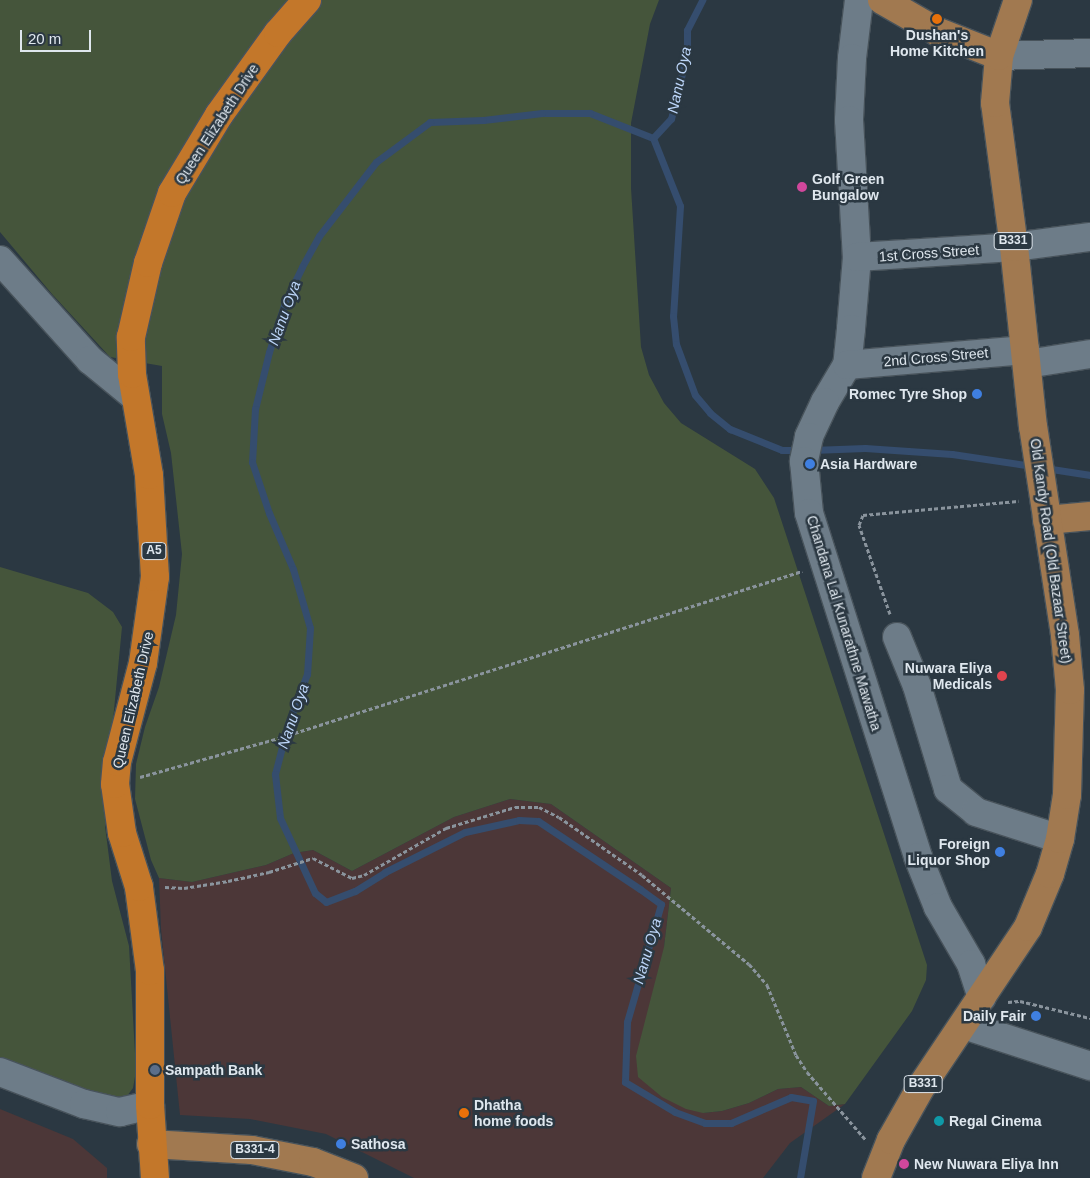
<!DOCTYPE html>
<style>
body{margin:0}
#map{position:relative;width:1090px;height:1178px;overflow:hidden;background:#2b3842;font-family:Arial,sans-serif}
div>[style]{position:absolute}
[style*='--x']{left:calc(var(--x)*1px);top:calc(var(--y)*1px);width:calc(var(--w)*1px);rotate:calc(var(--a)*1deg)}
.commercial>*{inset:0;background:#4c3738}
.green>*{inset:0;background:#45553b}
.stream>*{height:7px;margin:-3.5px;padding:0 3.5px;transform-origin:3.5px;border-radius:3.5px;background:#354d6e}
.path>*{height:3px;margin-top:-1.5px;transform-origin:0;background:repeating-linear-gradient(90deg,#8a949d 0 4px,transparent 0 6.5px)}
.roads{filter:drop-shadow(1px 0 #48535b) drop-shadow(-1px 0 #48535b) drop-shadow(0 1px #48535b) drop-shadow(0 -1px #48535b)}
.minor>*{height:28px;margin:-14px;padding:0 14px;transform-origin:14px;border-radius:14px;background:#6d7c88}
.major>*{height:28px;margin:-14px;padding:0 14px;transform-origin:14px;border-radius:14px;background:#a17950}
.highway>*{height:28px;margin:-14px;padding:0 14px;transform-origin:14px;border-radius:14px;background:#c3772a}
.dots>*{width:14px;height:14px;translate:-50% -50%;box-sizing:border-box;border:2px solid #2b3842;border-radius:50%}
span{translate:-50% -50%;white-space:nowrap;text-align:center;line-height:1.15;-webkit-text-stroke:5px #2b3842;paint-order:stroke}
.shield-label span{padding:1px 4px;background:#2b3842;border:1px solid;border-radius:4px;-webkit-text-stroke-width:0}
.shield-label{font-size:12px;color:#dfe7ee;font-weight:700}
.poi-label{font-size:14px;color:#dfe7ee;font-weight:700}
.left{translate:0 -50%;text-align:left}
.right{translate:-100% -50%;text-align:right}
.street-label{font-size:14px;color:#dfe7ee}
.water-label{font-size:15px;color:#bcd5f8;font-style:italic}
.scale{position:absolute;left:20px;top:30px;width:71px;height:22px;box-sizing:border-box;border:2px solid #dfe7ee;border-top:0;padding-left:6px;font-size:15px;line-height:18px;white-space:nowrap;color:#dfe7ee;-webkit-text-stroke:4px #2b3842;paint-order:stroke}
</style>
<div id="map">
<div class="commercial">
<div style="clip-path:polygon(510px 799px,551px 804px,671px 888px,664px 947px,703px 1113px,722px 1111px,749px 1103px,778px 1089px,801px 1087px,829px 1106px,845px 1104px,790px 1143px,763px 1178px,414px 1178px,326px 1134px,250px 1119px,180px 1115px,161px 929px,159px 878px,192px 882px,266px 865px,294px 853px,313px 850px,352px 871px,454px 817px)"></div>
<div style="clip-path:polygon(0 1109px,73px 1139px,107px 1168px,107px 1178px,0 1178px)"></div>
</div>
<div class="green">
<div style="clip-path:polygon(0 0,659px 0,650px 24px,631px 123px,631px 188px,641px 347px,649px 375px,664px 403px,681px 423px,755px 469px,774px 498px,927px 965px,926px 980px,912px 1011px,845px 1104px,829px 1106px,801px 1087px,778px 1089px,749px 1103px,722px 1111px,703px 1113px,686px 1109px,662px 1097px,638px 1077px,636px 1056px,664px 947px,671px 888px,551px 804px,510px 799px,454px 817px,352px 871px,313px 850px,294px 853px,266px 865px,192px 882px,159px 878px,151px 860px,135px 799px,136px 764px,145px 727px,159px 687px,176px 615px,182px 554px,171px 453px,162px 414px,162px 366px,110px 357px,52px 294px,0 232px)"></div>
<div style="clip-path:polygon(0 567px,88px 593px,113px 612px,122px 627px,106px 793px,105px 826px,112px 881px,129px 946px,136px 1071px,133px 1088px,127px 1096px,114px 1100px,0 1062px)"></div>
</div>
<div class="stream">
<div style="--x:653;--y:138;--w:68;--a:-158.4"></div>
<div style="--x:590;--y:113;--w:48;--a:180"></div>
<div style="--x:542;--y:113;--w:59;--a:173.2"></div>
<div style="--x:483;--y:120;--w:53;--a:177.8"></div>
<div style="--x:430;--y:122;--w:67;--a:143.5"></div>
<div style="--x:376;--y:162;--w:93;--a:127.6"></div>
<div style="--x:319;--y:236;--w:35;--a:119"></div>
<div style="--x:302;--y:267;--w:39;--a:116"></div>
<div style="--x:285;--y:302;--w:52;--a:107.7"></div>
<div style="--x:269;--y:352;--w:59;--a:103.8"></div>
<div style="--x:255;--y:409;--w:53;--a:93.2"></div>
<div style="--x:252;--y:462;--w:54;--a:71.6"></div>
<div style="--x:269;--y:513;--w:61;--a:66.8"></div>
<div style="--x:293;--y:569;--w:61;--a:73.9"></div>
<div style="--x:310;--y:628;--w:46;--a:93.7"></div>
<div style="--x:307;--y:674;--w:53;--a:110.8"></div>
<div style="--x:288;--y:724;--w:52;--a:104.6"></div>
<div style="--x:275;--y:774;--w:44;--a:83.5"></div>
<div style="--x:280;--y:818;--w:83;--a:65"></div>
<div style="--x:315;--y:893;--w:14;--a:39"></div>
<div style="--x:326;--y:902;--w:31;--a:-21"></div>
<div style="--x:355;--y:891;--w:36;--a:-32"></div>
<div style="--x:385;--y:872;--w:89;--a:-26.6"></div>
<div style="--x:465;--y:832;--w:55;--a:-12.5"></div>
<div style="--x:519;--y:820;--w:19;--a:3"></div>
<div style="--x:538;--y:821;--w:123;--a:33.7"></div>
<div style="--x:640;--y:889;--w:26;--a:36"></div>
<div style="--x:661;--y:904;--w:123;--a:106.1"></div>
<div style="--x:627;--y:1022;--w:60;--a:91.9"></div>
<div style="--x:625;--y:1082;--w:58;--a:31"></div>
<div style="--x:675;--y:1112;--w:32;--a:20"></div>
<div style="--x:705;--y:1123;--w:26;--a:0"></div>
<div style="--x:731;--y:1123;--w:65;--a:-23.4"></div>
<div style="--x:791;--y:1097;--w:22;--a:10"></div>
<div style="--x:813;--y:1101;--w:78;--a:99.6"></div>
<div style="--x:653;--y:138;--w:73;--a:68.3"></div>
<div style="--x:680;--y:206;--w:110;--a:93.6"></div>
<div style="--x:673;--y:316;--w:28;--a:84"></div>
<div style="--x:676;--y:344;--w:54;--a:69.6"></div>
<div style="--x:695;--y:395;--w:23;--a:50"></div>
<div style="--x:710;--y:413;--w:26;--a:39"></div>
<div style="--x:730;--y:429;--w:56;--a:22"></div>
<div style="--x:782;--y:450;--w:19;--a:0"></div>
<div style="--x:653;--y:138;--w:26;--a:-47"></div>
<div style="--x:671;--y:119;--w:68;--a:-76.4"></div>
<div style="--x:687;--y:53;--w:23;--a:-90"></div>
<div style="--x:687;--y:30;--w:34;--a:-63"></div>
<div style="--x:812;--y:450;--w:53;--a:-2.2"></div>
<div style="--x:865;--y:448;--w:87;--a:3.9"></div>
<div style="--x:952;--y:454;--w:81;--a:8.5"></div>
<div style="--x:1045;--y:468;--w:46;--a:8.8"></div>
</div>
<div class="path">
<div style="--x:890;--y:614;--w:94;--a:-109.2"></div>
<div style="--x:859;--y:525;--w:11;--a:-68"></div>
<div style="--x:863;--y:515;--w:156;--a:-5.2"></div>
<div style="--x:140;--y:777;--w:148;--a:-15.7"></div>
<div style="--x:282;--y:737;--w:546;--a:-17.7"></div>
<div style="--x:165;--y:887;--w:19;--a:3"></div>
<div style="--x:184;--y:888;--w:45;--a:-9"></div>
<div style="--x:228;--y:881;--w:42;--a:-12.4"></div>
<div style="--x:269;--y:872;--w:46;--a:-17.7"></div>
<div style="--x:313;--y:858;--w:44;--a:27.1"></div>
<div style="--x:352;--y:878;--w:12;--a:-14"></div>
<div style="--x:364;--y:875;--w:95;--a:-29.8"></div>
<div style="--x:446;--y:828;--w:72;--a:-16.9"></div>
<div style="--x:515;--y:807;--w:24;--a:0"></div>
<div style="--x:539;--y:807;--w:22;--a:27"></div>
<div style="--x:559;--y:817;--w:101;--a:34.9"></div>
<div style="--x:642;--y:875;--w:139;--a:39.8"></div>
<div style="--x:749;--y:964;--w:28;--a:49"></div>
<div style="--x:767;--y:985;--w:76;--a:67.5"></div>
<div style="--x:796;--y:1055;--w:20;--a:57"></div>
<div style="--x:807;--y:1072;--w:89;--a:49.1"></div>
<div style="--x:1008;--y:1002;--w:12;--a:-5"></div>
<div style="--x:1020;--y:1001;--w:72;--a:13.7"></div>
</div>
<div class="roads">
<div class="minor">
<div style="--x:859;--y:0;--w:58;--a:96.9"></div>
<div style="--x:852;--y:58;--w:62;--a:92.8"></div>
<div style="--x:849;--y:120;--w:137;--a:86.7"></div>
<div style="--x:857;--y:257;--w:72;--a:94.8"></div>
<div style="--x:851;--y:329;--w:36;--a:96"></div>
<div style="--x:847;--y:365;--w:43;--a:120.7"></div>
<div style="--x:825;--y:402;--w:38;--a:115"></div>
<div style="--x:809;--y:437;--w:25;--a:102"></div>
<div style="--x:804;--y:461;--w:52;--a:84.5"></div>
<div style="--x:809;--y:513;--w:361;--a:72.4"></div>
<div style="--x:918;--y:857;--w:54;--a:68.2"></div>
<div style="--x:938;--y:907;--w:66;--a:59.9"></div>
<div style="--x:971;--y:964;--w:35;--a:72"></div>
<div style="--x:999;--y:56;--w:91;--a:-1.9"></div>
<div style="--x:857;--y:257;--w:157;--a:-3.6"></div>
<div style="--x:1014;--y:247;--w:77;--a:-7.5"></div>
<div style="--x:0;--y:260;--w:135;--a:48"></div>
<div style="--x:90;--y:360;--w:57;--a:39.3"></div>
<div style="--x:1027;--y:364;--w:64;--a:-9"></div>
<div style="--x:847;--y:365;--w:179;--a:-4.8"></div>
<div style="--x:897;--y:637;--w:53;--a:67.8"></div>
<div style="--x:917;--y:686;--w:108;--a:73.2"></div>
<div style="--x:948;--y:789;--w:36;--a:39"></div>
<div style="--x:976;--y:812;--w:88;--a:17.8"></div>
<div style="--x:964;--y:1025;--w:133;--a:18"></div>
<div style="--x:0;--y:1072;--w:90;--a:20.9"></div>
<div style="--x:84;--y:1104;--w:37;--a:13"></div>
<div style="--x:120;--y:1112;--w:31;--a:-13"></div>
</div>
<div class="major">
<div style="--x:882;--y:0;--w:62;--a:29.9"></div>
<div style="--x:936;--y:31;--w:68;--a:21.6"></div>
<div style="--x:1047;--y:520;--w:43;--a:-5.3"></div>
<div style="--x:151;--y:1144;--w:101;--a:3.4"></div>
<div style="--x:252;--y:1150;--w:62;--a:11.1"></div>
<div style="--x:313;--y:1162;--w:44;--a:21.3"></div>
<div style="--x:876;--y:1178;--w:41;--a:-68.5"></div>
<div style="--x:891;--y:1140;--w:61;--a:-60.5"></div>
<div style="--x:921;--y:1087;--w:192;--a:-56.2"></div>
<div style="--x:1028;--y:927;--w:57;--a:-67.5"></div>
<div style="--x:1050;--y:874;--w:36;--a:-74"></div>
<div style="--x:1060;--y:839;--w:45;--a:-81"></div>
<div style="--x:1067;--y:795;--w:105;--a:-88.4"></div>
<div style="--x:1070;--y:690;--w:55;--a:-95.2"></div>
<div style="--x:1065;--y:635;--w:210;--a:-98.7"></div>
<div style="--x:1033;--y:427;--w:181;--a:-96"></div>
<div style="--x:1014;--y:247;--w:145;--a:-97.5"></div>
<div style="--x:995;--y:103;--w:47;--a:-85.1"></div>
<div style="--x:999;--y:56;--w:59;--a:-71.3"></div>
</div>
<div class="highway">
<div style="--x:155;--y:1178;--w:73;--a:-93.9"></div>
<div style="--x:150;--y:1105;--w:134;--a:-90"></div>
<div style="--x:150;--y:971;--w:85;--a:-97.5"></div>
<div style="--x:139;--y:887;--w:57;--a:-107.5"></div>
<div style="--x:122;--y:833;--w:49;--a:-98.1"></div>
<div style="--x:115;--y:784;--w:22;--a:-85"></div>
<div style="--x:117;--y:762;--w:102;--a:-75.3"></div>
<div style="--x:143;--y:663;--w:87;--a:-82.1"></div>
<div style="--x:155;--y:577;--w:102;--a:-93.4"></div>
<div style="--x:149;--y:475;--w:102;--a:-99.6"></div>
<div style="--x:132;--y:374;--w:37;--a:-92"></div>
<div style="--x:131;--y:337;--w:76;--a:-77.1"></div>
<div style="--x:148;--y:263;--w:74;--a:-71.1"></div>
<div style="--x:172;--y:193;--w:91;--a:-58.9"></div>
<div style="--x:219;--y:115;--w:101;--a:-54.3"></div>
<div style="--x:278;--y:33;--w:44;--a:-48.7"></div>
</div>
</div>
<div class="dots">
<div style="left:937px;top:19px;background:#e8710a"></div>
<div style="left:802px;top:187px;background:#d1479c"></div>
<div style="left:977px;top:394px;background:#3f7fe0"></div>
<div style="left:810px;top:464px;background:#3f7fe0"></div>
<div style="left:1002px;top:676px;background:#e0444e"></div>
<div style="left:1000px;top:852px;background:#3f7fe0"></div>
<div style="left:1036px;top:1016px;background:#3f7fe0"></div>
<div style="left:155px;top:1070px;background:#5c6f8a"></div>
<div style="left:464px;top:1113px;background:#e8710a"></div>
<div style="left:939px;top:1121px;background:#0f9aa8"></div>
<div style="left:341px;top:1144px;background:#3f7fe0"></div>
<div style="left:904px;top:1164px;background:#d1479c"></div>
</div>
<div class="shield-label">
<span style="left:1013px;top:241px">B331</span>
<span style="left:154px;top:551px">A5</span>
<span style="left:923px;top:1084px">B331</span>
<span style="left:255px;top:1150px">B331-4</span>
</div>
<div class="poi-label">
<span style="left:937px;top:43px">Dushan's<br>Home Kitchen</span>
<span class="left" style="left:812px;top:187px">Golf Green<br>Bungalow</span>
<span class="right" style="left:967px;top:394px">Romec Tyre Shop</span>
<span class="left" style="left:820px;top:464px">Asia Hardware</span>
<span class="right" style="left:992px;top:676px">Nuwara Eliya<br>Medicals</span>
<span class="right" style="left:990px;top:852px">Foreign<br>Liquor Shop</span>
<span class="right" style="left:1026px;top:1016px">Daily Fair</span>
<span class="left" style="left:165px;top:1070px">Sampath Bank</span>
<span class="left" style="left:474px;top:1113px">Dhatha<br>home foods</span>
<span class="left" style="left:949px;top:1121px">Regal Cinema</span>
<span class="left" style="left:351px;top:1144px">Sathosa</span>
<span class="left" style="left:914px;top:1164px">New Nuwara Eliya Inn</span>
</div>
<div class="street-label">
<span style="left:217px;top:124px;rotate:-57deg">Queen Elizabeth Drive</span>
<span style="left:929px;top:253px;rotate:-4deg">1st Cross Street</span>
<span style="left:936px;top:357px;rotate:-5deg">2nd Cross Street</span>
<span style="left:1051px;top:551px;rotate:82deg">Old Kandy Road (Old Bazaar Street)</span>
<span style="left:844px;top:623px;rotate:73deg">Chandana Lal Kunarathne Mawatha</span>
<span style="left:133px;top:700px;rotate:-77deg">Queen Elizabeth Drive</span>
</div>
<div class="water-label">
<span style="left:679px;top:80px;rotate:-78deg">Nanu Oya</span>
<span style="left:284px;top:313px;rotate:-70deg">Nanu Oya</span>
<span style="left:293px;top:716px;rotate:-71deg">Nanu Oya</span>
<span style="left:647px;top:951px;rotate:-74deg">Nanu Oya</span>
</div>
<div class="scale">20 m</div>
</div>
